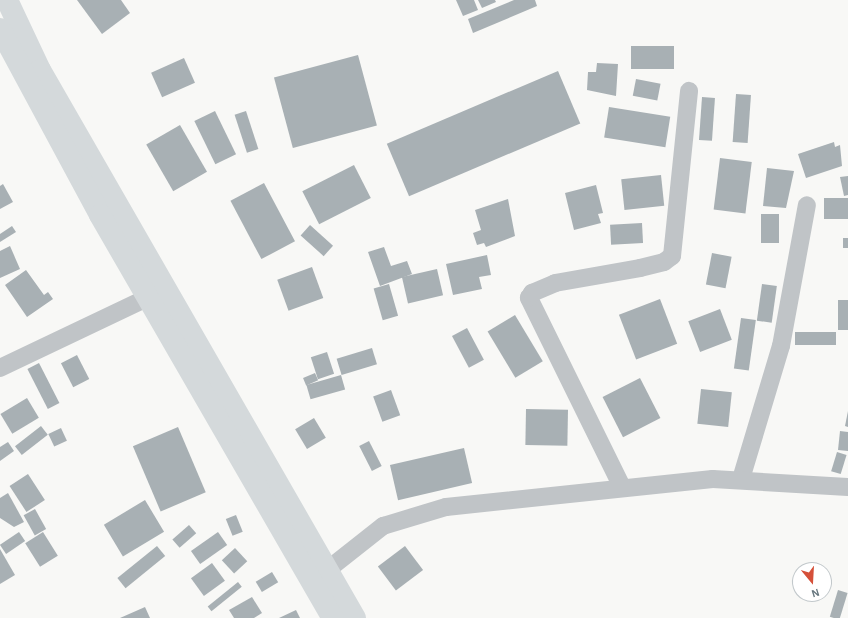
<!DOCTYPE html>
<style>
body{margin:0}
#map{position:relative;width:848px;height:618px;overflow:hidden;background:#f8f8f6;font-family:"Alegreya Sans",sans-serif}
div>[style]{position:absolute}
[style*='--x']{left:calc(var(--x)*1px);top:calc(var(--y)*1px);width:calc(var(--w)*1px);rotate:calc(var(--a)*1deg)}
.building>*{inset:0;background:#a8b0b4;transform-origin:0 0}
.street>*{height:18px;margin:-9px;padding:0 9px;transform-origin:9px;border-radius:9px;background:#c0c4c7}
.secondary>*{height:22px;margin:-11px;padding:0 11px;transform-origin:11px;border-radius:11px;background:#d4d9db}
span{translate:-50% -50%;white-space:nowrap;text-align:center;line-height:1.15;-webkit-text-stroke:4px #fff;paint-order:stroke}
.north{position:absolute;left:792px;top:562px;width:40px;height:40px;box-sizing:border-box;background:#fff;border:1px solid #c2c8cb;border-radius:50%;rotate:162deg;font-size:11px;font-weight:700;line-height:16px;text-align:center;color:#66767e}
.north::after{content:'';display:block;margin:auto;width:14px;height:18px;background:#d55039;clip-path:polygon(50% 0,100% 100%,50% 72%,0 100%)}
</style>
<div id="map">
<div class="building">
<div style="clip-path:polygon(77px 0,121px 0,130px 13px,102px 34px)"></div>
<div style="clip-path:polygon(456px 0,474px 0,478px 10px,463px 16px)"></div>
<div style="clip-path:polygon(478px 0,495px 0,496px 2px,482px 8px)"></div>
<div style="clip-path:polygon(514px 0,535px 0,537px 6px,473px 33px,468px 19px)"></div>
<div style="left:674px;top:46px;width:23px;height:43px;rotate:90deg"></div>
<div style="left:358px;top:55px;width:73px;height:87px;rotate:75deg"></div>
<div style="left:184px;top:58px;width:27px;height:36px;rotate:66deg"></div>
<div style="clip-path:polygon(597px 63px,618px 64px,616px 96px,587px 90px,588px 72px,596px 72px)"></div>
<div style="left:558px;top:71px;width:57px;height:186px;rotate:67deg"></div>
<div style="left:636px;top:79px;width:25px;height:17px;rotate:11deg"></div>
<div style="left:736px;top:94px;width:15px;height:48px;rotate:4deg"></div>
<div style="left:702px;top:97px;width:13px;height:43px;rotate:4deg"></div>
<div style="left:609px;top:107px;width:62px;height:31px;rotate:9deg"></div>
<div style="left:215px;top:111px;width:48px;height:23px;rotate:64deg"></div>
<div style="left:246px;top:111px;width:40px;height:12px;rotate:72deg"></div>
<div style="left:180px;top:125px;width:54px;height:39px;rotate:60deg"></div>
<div style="clip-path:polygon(834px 142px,835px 147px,840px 145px,842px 166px,806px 178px,798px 154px)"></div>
<div style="left:720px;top:158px;width:32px;height:52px;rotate:7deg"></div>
<div style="left:354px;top:165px;width:37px;height:58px;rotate:63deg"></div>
<div style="clip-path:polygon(767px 168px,794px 171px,786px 208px,763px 206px)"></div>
<div style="left:661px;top:175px;width:31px;height:40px;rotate:84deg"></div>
<div style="clip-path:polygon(848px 176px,848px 195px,844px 196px,840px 177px)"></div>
<div style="left:264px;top:183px;width:66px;height:38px;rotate:62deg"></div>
<div style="clip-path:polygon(3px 184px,13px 202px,0 209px,0 186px)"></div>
<div style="clip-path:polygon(596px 185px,603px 213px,598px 214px,601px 223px,574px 230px,565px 193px)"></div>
<div style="left:824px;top:198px;width:24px;height:21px"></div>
<div style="clip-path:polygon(508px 199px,515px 236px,486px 247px,484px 243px,477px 245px,473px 233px,481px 230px,475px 210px)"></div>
<div style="left:761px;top:214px;width:18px;height:29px"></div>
<div style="left:642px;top:223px;width:20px;height:32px;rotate:87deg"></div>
<div style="left:310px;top:225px;width:31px;height:14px;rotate:42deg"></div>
<div style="clip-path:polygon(12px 226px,16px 232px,0 242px,0 234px)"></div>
<div style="left:843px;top:238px;width:5px;height:10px"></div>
<div style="clip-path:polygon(10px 246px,20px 269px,0 278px,0 251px)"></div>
<div style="clip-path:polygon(384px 247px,391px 266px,407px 261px,412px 274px,380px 286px,368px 252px)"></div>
<div style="left:712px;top:253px;width:20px;height:32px;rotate:11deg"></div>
<div style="clip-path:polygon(487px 255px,491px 275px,479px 277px,482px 289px,453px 295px,446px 264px)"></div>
<div style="left:312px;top:267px;width:33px;height:37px;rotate:70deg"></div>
<div style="left:437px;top:269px;width:27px;height:36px;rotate:77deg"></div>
<div style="clip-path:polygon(26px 270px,44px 295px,48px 292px,53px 299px,27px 317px,5px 285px)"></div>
<div style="left:389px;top:284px;width:33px;height:16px;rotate:74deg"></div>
<div style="left:762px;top:284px;width:15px;height:37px;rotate:8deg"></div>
<div style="left:660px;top:299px;width:48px;height:44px;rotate:69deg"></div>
<div style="left:838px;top:300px;width:10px;height:30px"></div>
<div style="left:720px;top:309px;width:33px;height:34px;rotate:69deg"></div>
<div style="left:515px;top:315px;width:54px;height:32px;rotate:59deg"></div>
<div style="left:741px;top:318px;width:15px;height:51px;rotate:8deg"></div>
<div style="left:467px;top:328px;width:36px;height:17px;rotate:62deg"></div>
<div style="left:795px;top:332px;width:41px;height:13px"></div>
<div style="left:372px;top:348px;width:17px;height:37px;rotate:73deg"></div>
<div style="left:327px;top:352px;width:23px;height:17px;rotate:72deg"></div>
<div style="left:77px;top:355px;width:27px;height:18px;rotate:63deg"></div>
<div style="left:39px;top:363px;width:45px;height:13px;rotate:63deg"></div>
<div style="left:315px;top:373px;width:8px;height:13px;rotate:67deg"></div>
<div style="left:341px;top:375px;width:15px;height:36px;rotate:74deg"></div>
<div style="left:640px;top:378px;width:45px;height:42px;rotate:63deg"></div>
<div style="left:701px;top:389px;width:31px;height:35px;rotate:6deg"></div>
<div style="left:391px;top:390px;width:27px;height:19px;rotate:70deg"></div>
<div style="left:27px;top:398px;width:23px;height:31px;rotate:59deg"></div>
<div style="left:526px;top:409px;width:42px;height:36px;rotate:1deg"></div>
<div style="clip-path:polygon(848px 411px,848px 427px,845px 426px)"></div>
<div style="left:314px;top:418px;width:23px;height:22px;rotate:59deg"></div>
<div style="left:41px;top:426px;width:11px;height:33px;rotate:52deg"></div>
<div style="left:178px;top:427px;width:71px;height:49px;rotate:67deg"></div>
<div style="left:61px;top:428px;width:14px;height:14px;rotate:65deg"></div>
<div style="clip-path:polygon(840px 431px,848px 432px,848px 451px,838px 450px)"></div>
<div style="left:369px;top:441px;width:28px;height:11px;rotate:63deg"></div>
<div style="clip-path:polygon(8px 442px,14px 451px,0 461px,0 447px)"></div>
<div style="left:464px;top:448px;width:36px;height:76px;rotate:77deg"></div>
<div style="left:837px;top:452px;width:10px;height:20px;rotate:17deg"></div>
<div style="left:28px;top:474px;width:31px;height:22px;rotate:57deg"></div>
<div style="clip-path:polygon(8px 493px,24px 522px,14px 527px,0 518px,0 498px)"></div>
<div style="left:145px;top:500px;width:37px;height:48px;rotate:59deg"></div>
<div style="left:35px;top:509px;width:23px;height:13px;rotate:61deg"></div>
<div style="left:236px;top:515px;width:18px;height:11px;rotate:68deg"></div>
<div style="left:189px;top:525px;width:11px;height:22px;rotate:49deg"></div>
<div style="left:19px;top:532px;width:11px;height:23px;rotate:56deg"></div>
<div style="left:43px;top:532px;width:28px;height:21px;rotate:58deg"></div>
<div style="left:218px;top:532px;width:16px;height:33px;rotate:55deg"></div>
<div style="left:157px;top:546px;width:13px;height:51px;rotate:51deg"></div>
<div style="left:405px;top:546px;width:30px;height:34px;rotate:53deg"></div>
<div style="left:235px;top:548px;width:18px;height:18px;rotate:47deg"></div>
<div style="clip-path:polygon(0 549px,15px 575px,0 584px)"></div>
<div style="left:212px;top:563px;width:22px;height:26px;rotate:54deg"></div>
<div style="left:272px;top:572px;width:12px;height:19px;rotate:59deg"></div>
<div style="left:238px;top:582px;width:6px;height:39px;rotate:51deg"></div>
<div style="left:838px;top:590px;width:10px;height:28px;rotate:17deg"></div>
<div style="clip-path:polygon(252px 597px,262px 613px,254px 618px,234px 618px,229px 610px)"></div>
<div style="clip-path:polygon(145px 607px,150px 618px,120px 618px)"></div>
<div style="clip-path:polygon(296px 610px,300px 618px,279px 618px)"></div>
</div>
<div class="street">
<div style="--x:0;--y:368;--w:163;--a:-25.5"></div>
<div style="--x:741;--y:479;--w:139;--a:-73.3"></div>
<div style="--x:781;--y:346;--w:143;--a:-79.6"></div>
<div style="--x:622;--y:487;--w:211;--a:-116.2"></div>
<div style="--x:529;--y:298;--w:6;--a:-59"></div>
<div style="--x:532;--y:293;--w:25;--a:-23"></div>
<div style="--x:555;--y:283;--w:86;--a:-10"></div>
<div style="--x:640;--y:268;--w:25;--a:-14"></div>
<div style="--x:664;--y:262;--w:10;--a:-37"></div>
<div style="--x:672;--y:256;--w:166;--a:-84.1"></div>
<div style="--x:326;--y:571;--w:73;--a:-38.3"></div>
<div style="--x:383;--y:526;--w:66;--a:-16.8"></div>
<div style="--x:446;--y:507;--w:268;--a:-6"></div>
<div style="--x:713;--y:479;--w:135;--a:3.4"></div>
</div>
<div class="secondary">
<div style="--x:7;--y:0;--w:77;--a:64.8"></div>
<div style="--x:40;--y:70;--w:632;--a:60.11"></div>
<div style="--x:0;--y:29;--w:211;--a:61.7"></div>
<div style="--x:100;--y:215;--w:466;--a:60"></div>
</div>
<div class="north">N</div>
</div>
